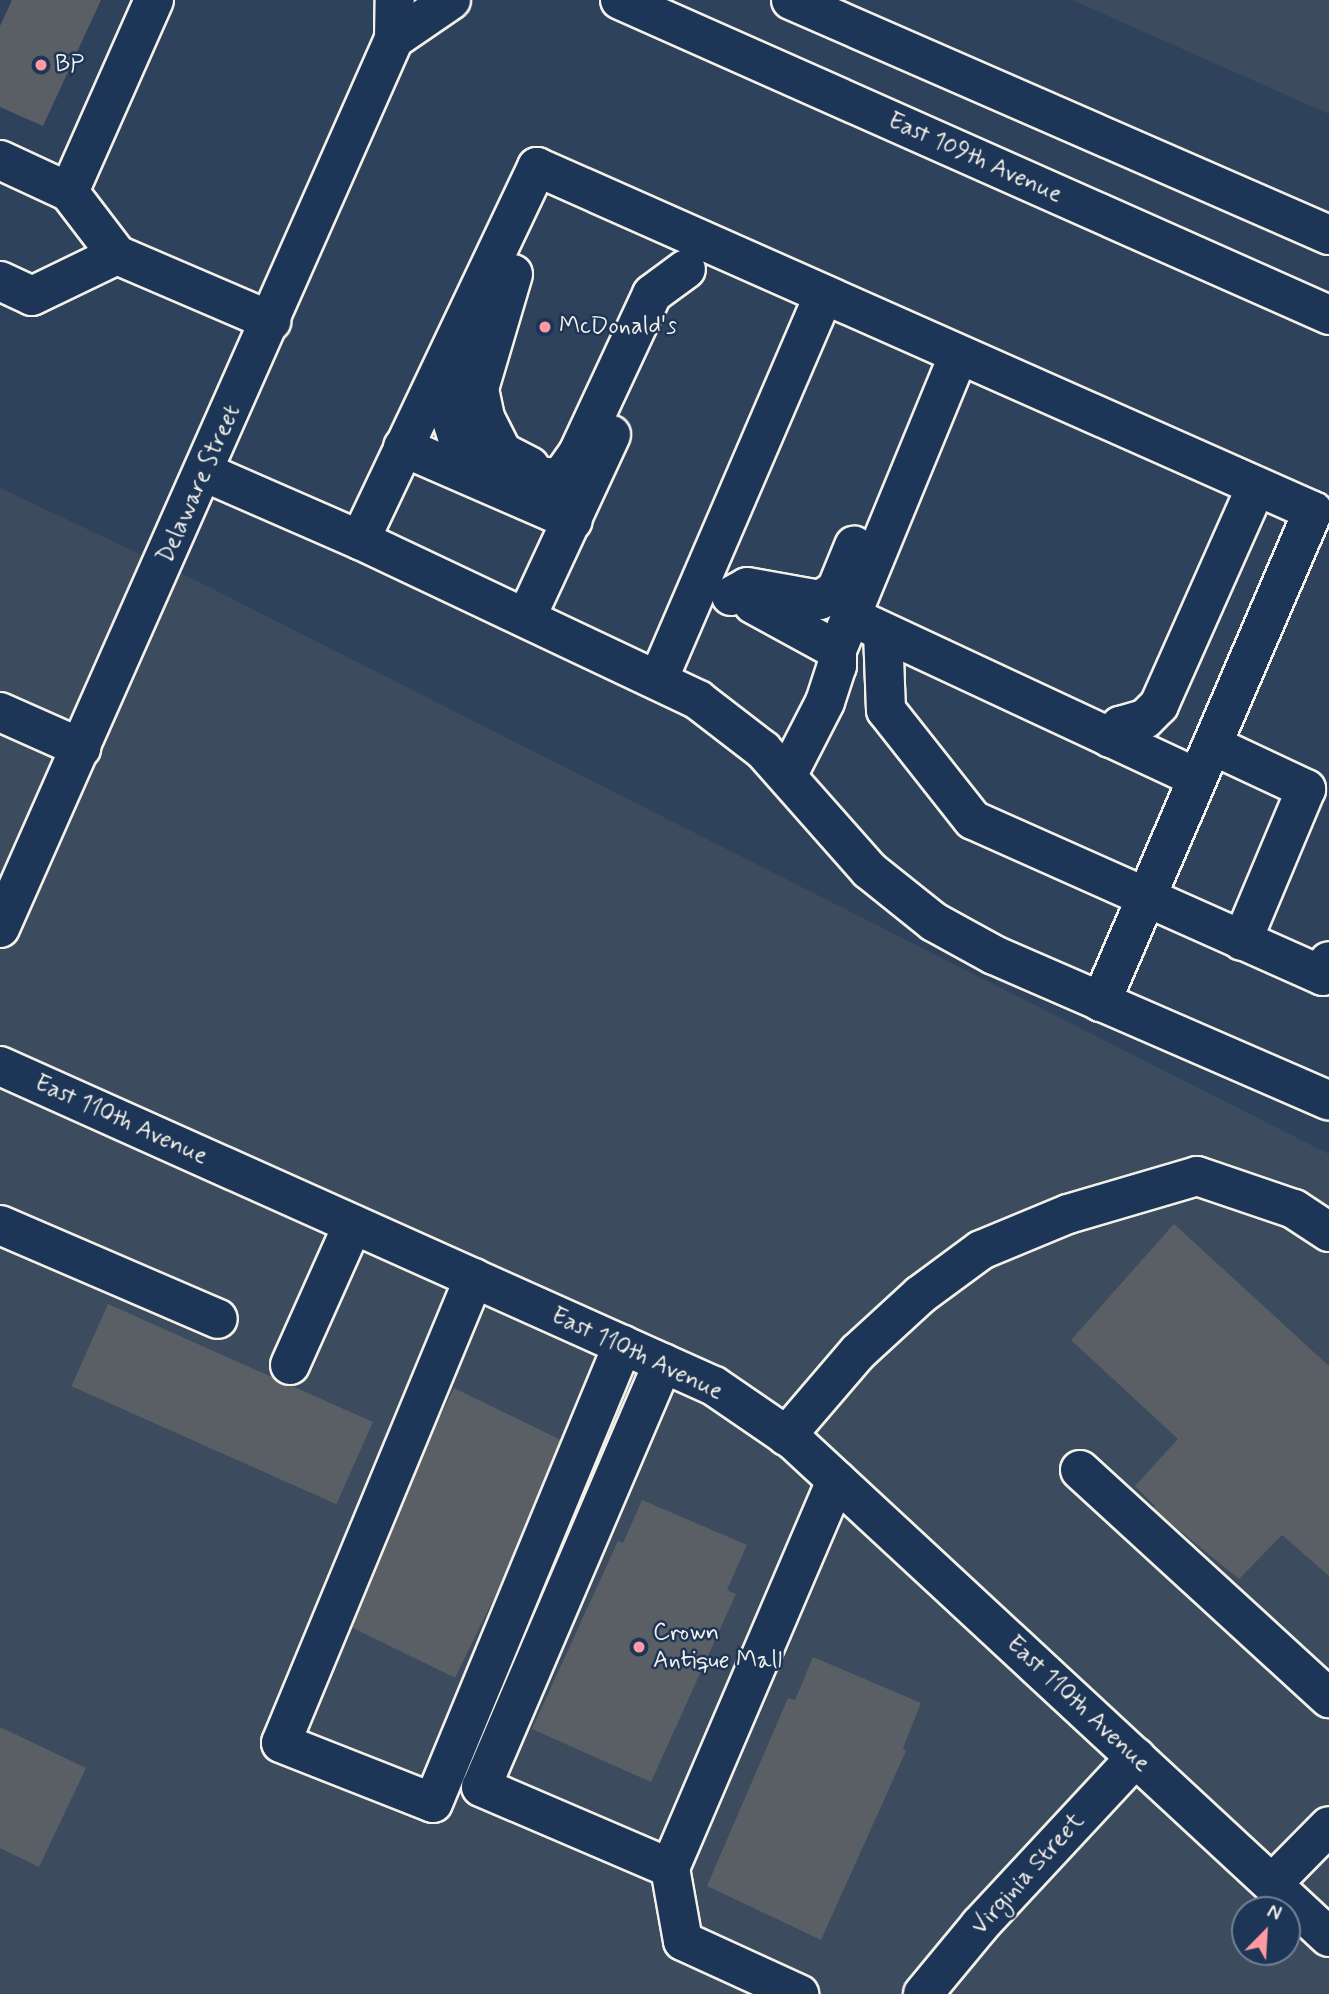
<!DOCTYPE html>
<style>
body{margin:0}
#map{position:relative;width:1329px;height:1994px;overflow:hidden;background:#2f425b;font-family:Mynerve,sans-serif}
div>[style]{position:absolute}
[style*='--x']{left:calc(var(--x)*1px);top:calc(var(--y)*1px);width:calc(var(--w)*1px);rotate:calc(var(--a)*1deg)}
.built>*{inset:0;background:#3c4b5e}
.building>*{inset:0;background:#5a5f65;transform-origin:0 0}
.roads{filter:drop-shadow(2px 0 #f4f1e8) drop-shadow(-2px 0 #f4f1e8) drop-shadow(0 2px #f4f1e8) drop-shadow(0 -2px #f4f1e8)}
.minor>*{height:38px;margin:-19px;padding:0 19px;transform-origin:19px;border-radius:19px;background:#1d3557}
.major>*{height:38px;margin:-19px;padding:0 19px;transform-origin:19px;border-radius:19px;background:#1d3557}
.dots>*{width:19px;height:19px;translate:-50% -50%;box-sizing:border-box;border:4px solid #1d3557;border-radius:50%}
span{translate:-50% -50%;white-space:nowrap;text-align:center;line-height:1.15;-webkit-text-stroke:5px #1d3557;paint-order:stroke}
.poi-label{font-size:24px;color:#f4f1e8}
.left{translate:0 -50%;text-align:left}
.street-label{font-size:24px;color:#f4f1e8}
.north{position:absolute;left:1231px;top:1896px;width:70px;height:70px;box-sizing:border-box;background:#1d3557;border:2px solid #738091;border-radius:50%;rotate:24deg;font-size:19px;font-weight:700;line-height:28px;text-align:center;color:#f4f1e8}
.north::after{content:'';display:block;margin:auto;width:24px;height:32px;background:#ff9aa2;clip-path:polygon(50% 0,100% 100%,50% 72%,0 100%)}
</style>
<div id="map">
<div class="built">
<div style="clip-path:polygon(1072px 0,1329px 0,1329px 114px)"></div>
<div style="clip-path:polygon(evenodd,0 488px,197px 581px,1329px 1154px,1329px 1994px,0 1994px,0 488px,1245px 1910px,1287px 1910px,1287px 1952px,1245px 1952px,1245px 1910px)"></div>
</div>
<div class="building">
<div style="clip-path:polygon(12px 0,101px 0,43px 126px,0 107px,0 26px)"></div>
<div style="clip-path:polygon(1174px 1224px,1329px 1366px,1329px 1576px,1282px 1535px,1239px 1579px,1152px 1508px,1155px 1506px,1135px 1486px,1178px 1439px,1071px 1340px)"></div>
<div style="left:108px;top:1304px;width:290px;height:90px;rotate:24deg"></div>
<div style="left:454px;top:1388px;width:128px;height:260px;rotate:26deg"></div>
<div style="clip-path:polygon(642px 1500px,747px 1545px,727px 1590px,736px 1594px,651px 1782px,532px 1729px,618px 1541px,623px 1543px)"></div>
<div style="clip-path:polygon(813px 1657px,921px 1703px,903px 1748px,906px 1751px,821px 1940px,707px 1886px,788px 1698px,795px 1700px)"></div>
<div style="clip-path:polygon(0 1727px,86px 1768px,39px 1867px,0 1848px)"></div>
</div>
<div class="roads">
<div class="minor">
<div style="--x:154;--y:0;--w:210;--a:113.9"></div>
<div style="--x:69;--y:192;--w:79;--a:52.7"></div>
<div style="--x:117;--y:255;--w:168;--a:23.2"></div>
<div style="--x:394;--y:39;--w:69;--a:-34.4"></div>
<div style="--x:0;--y:160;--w:76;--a:24.9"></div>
<div style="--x:513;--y:274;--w:120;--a:106.5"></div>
<div style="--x:479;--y:389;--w:30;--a:78"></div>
<div style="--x:485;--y:418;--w:38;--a:63"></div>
<div style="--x:502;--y:452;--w:31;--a:27"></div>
<div style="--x:0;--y:281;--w:35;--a:25"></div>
<div style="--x:32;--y:296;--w:94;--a:-25.8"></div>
<div style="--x:472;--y:358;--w:41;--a:115.9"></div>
<div style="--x:454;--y:395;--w:20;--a:101"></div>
<div style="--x:450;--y:415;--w:22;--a:72"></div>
<div style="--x:457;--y:436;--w:24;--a:45"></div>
<div style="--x:474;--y:453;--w:39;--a:27"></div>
<div style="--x:509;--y:471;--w:45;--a:9"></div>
<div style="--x:553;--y:478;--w:12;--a:-24"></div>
<div style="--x:564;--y:473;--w:24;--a:-55"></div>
<div style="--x:578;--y:453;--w:175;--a:-65"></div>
<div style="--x:652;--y:294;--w:42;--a:-36.3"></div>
<div style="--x:403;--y:447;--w:185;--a:23.5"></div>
<div style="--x:204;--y:472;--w:170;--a:23.6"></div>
<div style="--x:360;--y:540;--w:374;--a:25.3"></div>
<div style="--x:698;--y:700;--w:82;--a:37.6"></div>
<div style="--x:763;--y:750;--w:160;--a:48.5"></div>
<div style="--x:869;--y:870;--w:83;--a:38.7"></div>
<div style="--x:934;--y:922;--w:68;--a:28.8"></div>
<div style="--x:994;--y:955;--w:365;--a:23.5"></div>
<div style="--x:360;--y:540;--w:413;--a:-64.6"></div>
<div style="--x:537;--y:167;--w:849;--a:23.91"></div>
<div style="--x:1313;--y:511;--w:535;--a:113.35"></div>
<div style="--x:731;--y:596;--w:18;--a:-29"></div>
<div style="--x:747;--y:587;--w:74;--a:10.1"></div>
<div style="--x:820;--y:600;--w:19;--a:-32"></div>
<div style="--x:836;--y:590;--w:48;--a:-67.8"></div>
<div style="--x:753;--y:604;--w:96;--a:28.7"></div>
<div style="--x:526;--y:618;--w:202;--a:-65.1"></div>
<div style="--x:865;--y:623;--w:366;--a:25"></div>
<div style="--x:883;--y:632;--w:78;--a:87.8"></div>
<div style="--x:886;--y:710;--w:140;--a:51.7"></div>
<div style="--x:973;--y:820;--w:383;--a:24"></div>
<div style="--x:1323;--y:976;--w:16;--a:-68"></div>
<div style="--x:658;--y:680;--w:417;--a:-66.7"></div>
<div style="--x:0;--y:712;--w:89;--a:24"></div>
<div style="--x:1110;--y:738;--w:16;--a:-50"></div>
<div style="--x:1120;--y:726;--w:26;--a:-16"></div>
<div style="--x:1145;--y:719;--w:20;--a:-45"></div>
<div style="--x:1159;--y:705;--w:239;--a:-66"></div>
<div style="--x:1212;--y:745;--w:104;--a:25.1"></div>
<div style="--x:1306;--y:789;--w:165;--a:112.8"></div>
<div style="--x:787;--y:776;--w:83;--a:-62.8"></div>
<div style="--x:825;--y:702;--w:38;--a:-72"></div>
<div style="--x:837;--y:666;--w:16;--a:-90"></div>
<div style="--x:837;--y:650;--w:318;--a:-67.6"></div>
<div style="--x:0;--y:928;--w:972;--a:-66.1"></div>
<div style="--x:394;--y:39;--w:39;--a:-89"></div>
<div style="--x:0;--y:1066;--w:782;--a:24.14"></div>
<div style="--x:714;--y:1386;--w:96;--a:34.4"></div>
<div style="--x:793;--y:1440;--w:731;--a:42.84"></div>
<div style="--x:0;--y:1225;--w:237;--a:23.3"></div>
<div style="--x:474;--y:1278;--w:503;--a:112.54"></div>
<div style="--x:281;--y:1743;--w:163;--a:21.5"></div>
<div style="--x:433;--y:1803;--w:496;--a:-67.5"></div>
<div style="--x:663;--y:1363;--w:461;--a:113.2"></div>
<div style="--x:481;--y:1787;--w:206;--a:23.2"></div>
<div style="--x:670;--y:1868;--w:422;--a:-66.8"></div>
<div style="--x:290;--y:1365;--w:154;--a:-65.9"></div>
<div style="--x:786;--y:1436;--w:111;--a:-49.4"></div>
<div style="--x:858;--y:1352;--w:84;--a:-42.6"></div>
<div style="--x:920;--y:1295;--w:76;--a:-36.4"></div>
<div style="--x:981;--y:1250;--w:94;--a:-22.5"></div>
<div style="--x:1068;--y:1214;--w:134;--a:-16.4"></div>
<div style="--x:1197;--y:1176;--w:102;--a:18.8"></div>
<div style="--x:1294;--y:1209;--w:42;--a:33.3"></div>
<div style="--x:1080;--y:1470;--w:338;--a:42.5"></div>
<div style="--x:670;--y:1868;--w:74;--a:79.9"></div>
<div style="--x:683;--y:1941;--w:128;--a:24.6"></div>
<div style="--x:1272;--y:1884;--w:81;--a:-45.5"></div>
<div style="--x:923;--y:1994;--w:89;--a:-50.4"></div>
<div style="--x:980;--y:1925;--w:229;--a:-47.1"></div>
</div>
<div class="major">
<div style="--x:620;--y:0;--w:776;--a:23.95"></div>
<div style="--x:791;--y:0;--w:587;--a:23.6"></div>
</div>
</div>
<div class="dots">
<div style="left:41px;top:65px;background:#ff9aa2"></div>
<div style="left:545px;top:327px;background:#ff9aa2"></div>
<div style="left:639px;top:1647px;background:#ff9aa2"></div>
</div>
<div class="poi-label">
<span class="left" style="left:55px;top:65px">BP</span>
<span class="left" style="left:559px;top:327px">McDonald's</span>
<span class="left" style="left:653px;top:1647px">Crown<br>Antique Mall</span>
</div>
<div class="street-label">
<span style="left:975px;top:158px;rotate:24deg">East 109th Avenue</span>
<span style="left:199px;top:484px;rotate:-66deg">Delaware Street</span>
<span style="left:121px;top:1120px;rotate:24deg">East 110th Avenue</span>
<span style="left:637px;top:1354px;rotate:25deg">East 110th Avenue</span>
<span style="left:1078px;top:1704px;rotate:43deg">East 110th Avenue</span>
<span style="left:1028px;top:1874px;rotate:-48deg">Virginia Street</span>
</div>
<div class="north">N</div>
</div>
